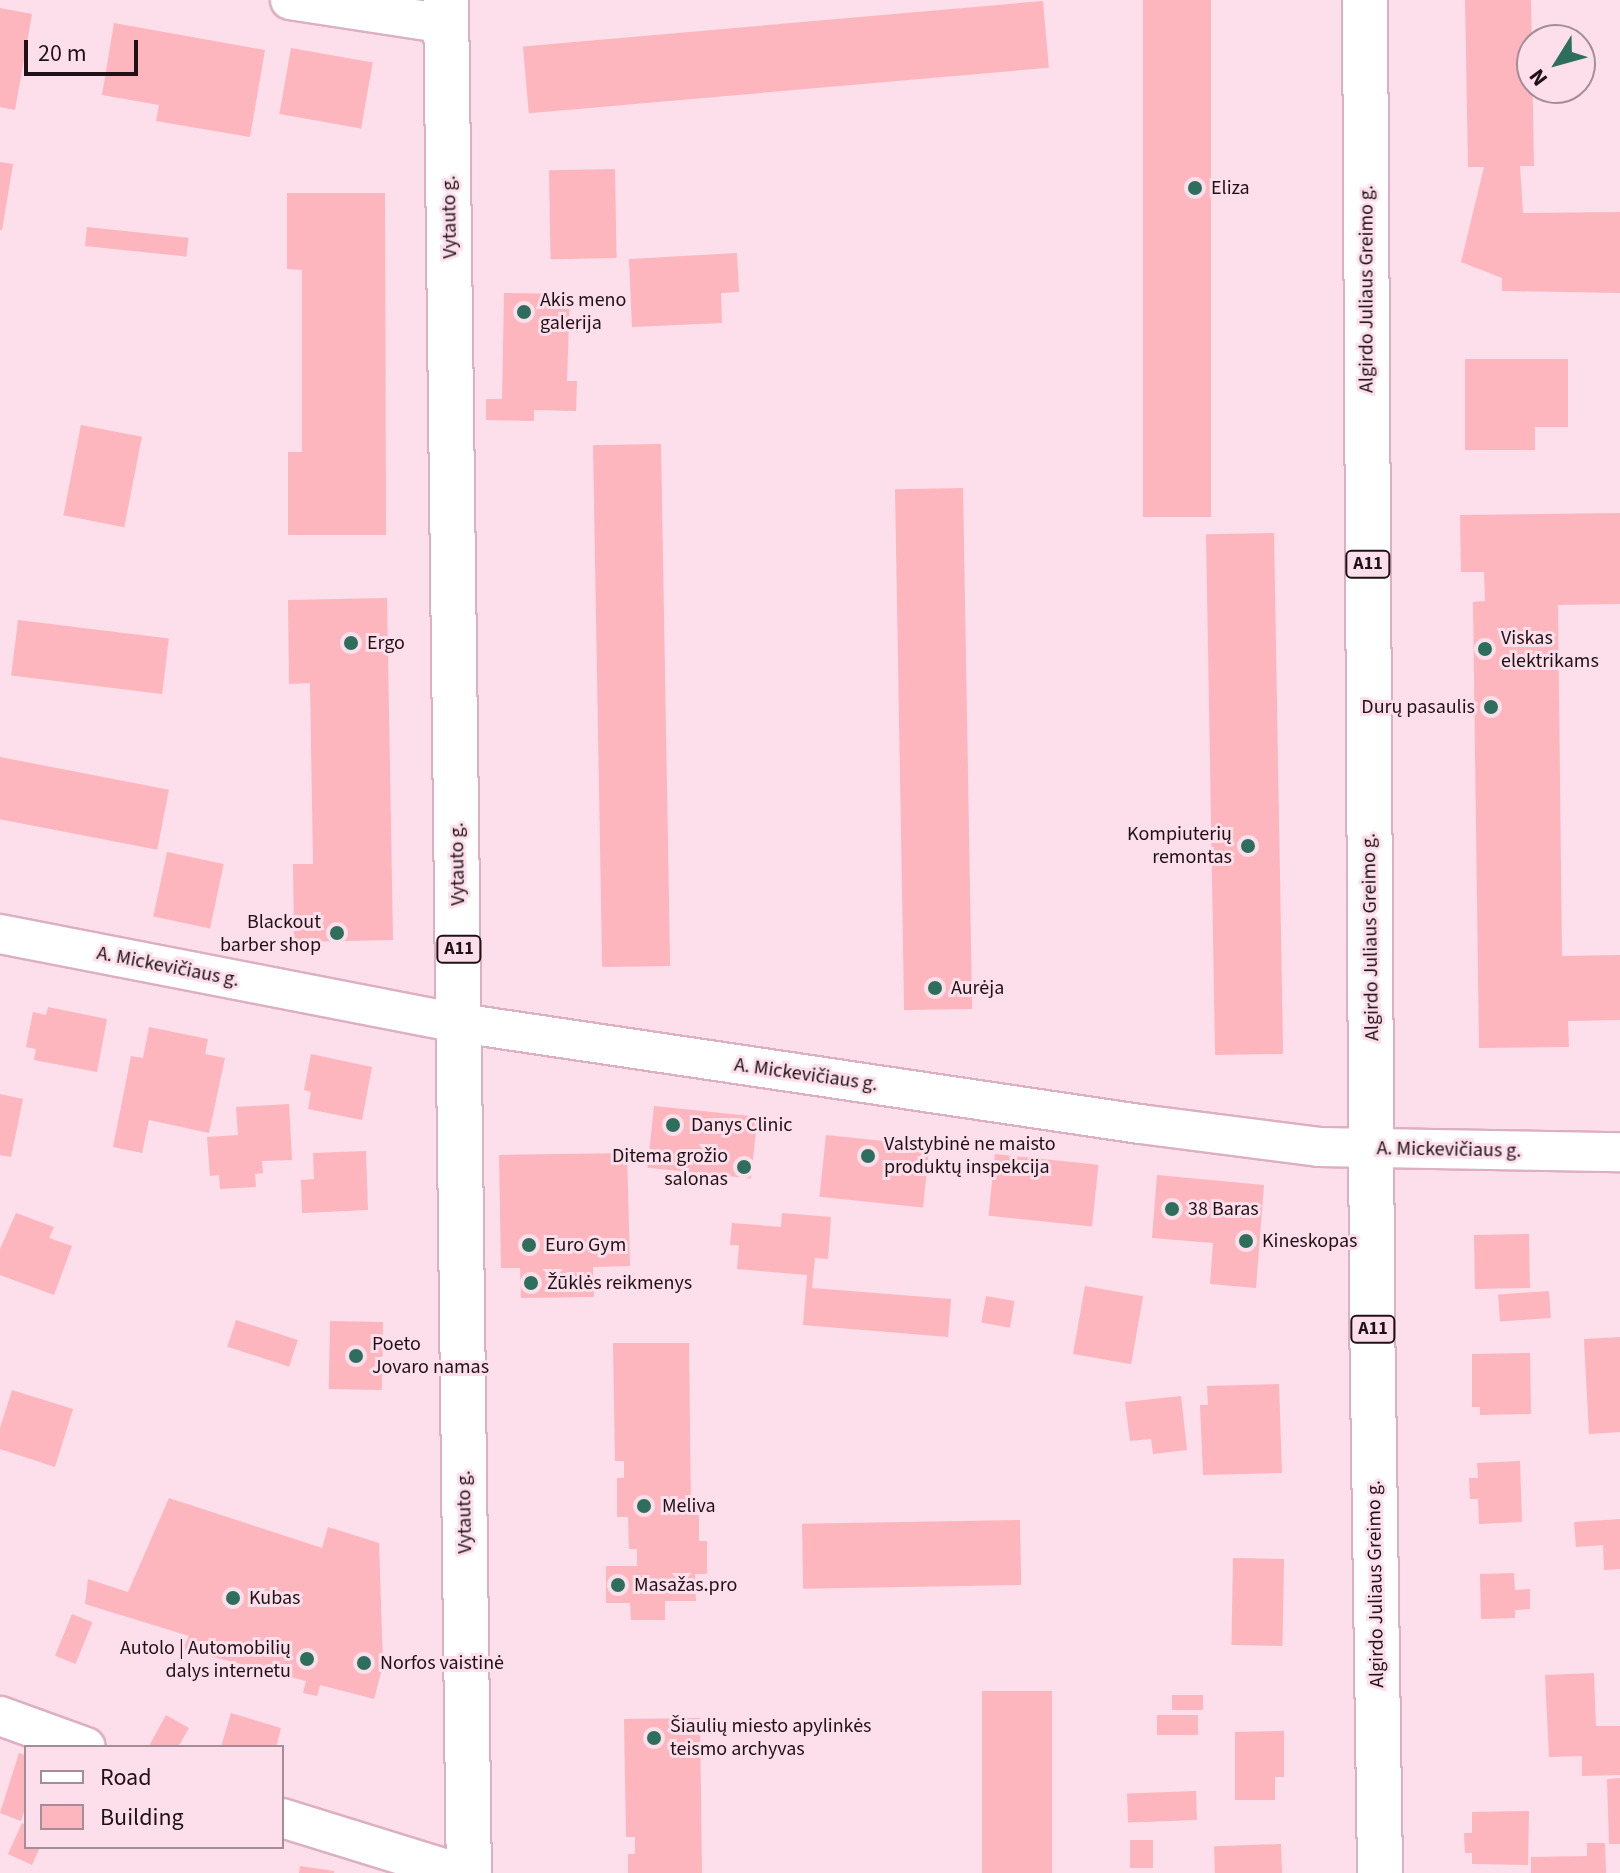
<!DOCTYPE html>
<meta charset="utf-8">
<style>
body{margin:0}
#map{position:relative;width:1620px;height:1873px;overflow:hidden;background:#fcdfea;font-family:"Source Sans 3",sans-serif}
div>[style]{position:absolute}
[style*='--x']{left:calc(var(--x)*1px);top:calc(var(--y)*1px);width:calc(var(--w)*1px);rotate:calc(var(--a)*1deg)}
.building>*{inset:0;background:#fdb6bd;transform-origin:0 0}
.roads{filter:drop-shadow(2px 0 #dcafc1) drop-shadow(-2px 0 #dcafc1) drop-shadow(0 2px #dcafc1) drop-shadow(0 -2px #dcafc1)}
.street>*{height:38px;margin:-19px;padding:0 19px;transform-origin:19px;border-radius:19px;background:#fff}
.highway>*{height:44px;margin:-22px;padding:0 22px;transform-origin:22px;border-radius:22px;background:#fff}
.dots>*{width:22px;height:22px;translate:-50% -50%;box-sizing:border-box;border:4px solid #fcdfea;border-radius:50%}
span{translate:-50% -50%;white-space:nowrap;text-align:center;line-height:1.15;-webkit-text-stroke:6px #fcdfea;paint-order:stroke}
.shield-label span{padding:2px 6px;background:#fcdfea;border:2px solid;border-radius:6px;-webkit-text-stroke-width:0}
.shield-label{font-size:18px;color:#201117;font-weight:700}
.poi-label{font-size:20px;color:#201117}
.left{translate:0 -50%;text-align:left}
.right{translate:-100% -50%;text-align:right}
.street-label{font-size:20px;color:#201117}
.legend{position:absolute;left:24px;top:1745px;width:260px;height:104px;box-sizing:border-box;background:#fcdfea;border:2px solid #a48d96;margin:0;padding:10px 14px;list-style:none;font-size:24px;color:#201117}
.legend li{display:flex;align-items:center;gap:16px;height:40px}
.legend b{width:40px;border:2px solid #a48d96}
.north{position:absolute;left:1516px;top:24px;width:80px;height:80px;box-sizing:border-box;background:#fcdfea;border:2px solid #a48d96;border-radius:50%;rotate:233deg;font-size:22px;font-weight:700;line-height:32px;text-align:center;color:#201117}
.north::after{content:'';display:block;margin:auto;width:28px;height:36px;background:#2e6e5c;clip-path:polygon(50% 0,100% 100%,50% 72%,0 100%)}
.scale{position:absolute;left:24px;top:40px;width:114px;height:36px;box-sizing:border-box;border:4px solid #201117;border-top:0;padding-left:10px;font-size:24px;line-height:28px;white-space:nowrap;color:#201117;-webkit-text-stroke:6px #fcdfea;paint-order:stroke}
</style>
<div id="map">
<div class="building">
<div style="left:1143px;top:0;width:68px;height:517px"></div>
<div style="clip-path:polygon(1465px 0,1531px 0,1534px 166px,1520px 166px,1523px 213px,1620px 212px,1620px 293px,1502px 291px,1502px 278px,1461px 262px,1484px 167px,1468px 167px)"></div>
<div style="left:1043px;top:1px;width:67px;height:522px;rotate:85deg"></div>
<div style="clip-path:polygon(0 8px,32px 14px,15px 110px,0 107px)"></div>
<div style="clip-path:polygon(114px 23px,265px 50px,250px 137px,156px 121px,159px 105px,102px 95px)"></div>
<div style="left:291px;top:48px;width:83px;height:67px;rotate:10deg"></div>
<div style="clip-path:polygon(0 162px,13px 164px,2px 230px,0 230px)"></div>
<div style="left:615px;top:169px;width:89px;height:66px;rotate:89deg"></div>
<div style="clip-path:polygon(287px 193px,385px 193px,386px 535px,288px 535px,288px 452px,302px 452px,302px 270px,287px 269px)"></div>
<div style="left:87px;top:227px;width:102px;height:19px;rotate:6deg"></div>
<div style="clip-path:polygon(737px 253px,739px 292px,721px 293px,722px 323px,632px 327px,629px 259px)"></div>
<div style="clip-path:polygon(504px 293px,570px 294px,567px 381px,577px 381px,576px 411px,534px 410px,534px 421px,486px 420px,486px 399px,502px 399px)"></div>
<div style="clip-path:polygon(1465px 359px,1568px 359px,1568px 427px,1535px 427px,1535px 450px,1465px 450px)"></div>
<div style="left:81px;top:425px;width:62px;height:92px;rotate:11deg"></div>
<div style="left:661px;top:444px;width:522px;height:68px;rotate:89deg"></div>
<div style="left:963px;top:488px;width:521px;height:68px;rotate:89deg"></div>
<div style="clip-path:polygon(1620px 513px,1620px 604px,1558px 605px,1562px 956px,1620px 955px,1620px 1020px,1568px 1021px,1569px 1047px,1479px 1048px,1473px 602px,1485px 601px,1484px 572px,1461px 572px,1460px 515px)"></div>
<div style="left:1274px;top:533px;width:521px;height:68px;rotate:89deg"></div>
<div style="clip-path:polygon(387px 598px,393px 940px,294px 942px,293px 864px,313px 864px,310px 683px,289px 684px,288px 600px)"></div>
<div style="left:18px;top:620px;width:152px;height:56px;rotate:7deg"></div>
<div style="left:0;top:757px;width:172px;height:61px;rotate:11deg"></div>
<div style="left:167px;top:852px;width:58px;height:66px;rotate:12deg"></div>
<div style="clip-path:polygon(48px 1007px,107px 1019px,97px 1072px,34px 1060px,36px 1049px,26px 1047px,33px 1012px,46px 1015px)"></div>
<div style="clip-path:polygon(149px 1027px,208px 1039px,205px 1054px,225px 1058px,209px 1133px,149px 1120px,142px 1153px,113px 1147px,131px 1056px,143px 1058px)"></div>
<div style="clip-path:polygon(311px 1054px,372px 1067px,362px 1120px,308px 1109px,311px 1092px,304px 1090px)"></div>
<div style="clip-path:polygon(0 1094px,23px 1099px,11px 1157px,0 1155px)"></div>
<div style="clip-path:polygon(289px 1104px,292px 1160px,262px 1161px,263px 1173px,255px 1174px,256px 1187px,220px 1189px,219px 1175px,210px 1176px,207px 1137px,238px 1135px,236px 1107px)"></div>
<div style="left:654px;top:1106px;width:104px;height:62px;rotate:6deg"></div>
<div style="left:826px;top:1135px;width:104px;height:62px;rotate:6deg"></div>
<div style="clip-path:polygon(366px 1151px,368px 1210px,302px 1213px,301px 1180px,314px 1179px,313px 1153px)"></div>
<div style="clip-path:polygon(627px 1153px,630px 1266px,593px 1267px,594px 1297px,521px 1298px,520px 1268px,501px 1268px,499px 1155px)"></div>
<div style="left:995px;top:1154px;width:104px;height:62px;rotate:6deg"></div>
<div style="clip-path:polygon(1157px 1175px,1264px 1185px,1256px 1288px,1210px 1284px,1213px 1243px,1152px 1238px)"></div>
<div style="clip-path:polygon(16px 1213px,54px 1227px,49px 1238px,72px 1246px,54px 1295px,0 1275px,0 1249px)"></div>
<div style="clip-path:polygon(782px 1213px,831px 1217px,828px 1259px,815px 1258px,812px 1288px,951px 1299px,948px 1337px,803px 1325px,807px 1275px,737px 1269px,739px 1245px,730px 1245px,732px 1223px,781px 1227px)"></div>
<div style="left:1529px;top:1234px;width:54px;height:55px;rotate:89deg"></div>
<div style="left:1085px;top:1286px;width:59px;height:69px;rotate:10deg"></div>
<div style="left:1549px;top:1291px;width:27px;height:51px;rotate:86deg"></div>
<div style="left:986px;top:1296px;width:29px;height:27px;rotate:10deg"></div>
<div style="left:236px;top:1320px;width:65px;height:28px;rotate:18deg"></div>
<div style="left:330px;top:1321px;width:53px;height:68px;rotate:1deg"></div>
<div style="clip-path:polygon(1620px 1337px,1620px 1432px,1589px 1434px,1584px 1339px)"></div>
<div style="clip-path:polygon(613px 1343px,689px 1343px,691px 1515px,699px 1515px,699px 1541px,707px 1541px,707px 1574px,695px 1574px,696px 1601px,665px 1601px,665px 1620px,631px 1620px,630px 1603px,606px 1603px,606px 1566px,637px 1566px,637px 1549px,629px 1549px,628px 1517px,617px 1517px,617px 1478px,624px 1478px,624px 1461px,615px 1461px)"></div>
<div style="clip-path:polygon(1530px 1353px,1531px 1414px,1480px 1415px,1480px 1407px,1472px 1407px,1472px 1354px)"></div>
<div style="clip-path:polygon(1279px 1384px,1282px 1473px,1203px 1475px,1200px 1405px,1208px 1405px,1207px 1386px)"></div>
<div style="clip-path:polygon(12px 1390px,73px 1409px,55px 1467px,0 1449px,0 1428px)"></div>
<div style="clip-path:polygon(1181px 1396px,1187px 1450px,1153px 1454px,1151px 1439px,1130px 1441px,1125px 1402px)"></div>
<div style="clip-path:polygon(1520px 1461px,1522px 1522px,1479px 1524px,1478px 1499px,1470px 1499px,1469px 1478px,1478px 1478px,1477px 1463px)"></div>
<div style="clip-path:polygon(169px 1498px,322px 1548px,328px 1527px,379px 1543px,383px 1665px,374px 1699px,320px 1685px,317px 1696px,303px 1693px,306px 1681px,183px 1649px,189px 1636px,85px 1604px,88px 1579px,128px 1592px)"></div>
<div style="clip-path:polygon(1620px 1519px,1620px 1569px,1604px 1570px,1603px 1545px,1576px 1547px,1574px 1522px)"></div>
<div style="left:1020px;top:1520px;width:65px;height:218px;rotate:89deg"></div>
<div style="left:1233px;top:1558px;width:51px;height:87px;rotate:1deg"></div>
<div style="clip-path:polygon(1514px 1573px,1515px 1590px,1530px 1589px,1530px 1609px,1515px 1610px,1515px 1618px,1481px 1619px,1480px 1574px)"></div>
<div style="left:72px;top:1614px;width:22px;height:45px;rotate:22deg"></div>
<div style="clip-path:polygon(1594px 1673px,1596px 1726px,1620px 1726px,1620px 1775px,1582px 1776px,1582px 1756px,1549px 1757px,1545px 1675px)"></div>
<div style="left:982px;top:1691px;width:70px;height:182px"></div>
<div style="left:1172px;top:1695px;width:31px;height:15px"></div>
<div style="clip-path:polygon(231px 1713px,281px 1728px,276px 1747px,221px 1747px)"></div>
<div style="clip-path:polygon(166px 1715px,189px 1728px,178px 1747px,152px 1747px,149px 1746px)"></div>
<div style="left:1198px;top:1715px;width:20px;height:41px;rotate:90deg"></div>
<div style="clip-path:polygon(700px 1718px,702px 1873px,628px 1873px,628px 1854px,635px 1854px,635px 1837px,626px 1837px,624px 1719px)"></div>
<div style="clip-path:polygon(1284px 1731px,1284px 1777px,1275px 1777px,1275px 1800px,1235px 1800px,1235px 1732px)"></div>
<div style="clip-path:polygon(19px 1753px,26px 1755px,26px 1805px,21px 1821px,0 1813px)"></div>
<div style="clip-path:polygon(1620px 1778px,1620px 1844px,1609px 1844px,1607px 1779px)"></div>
<div style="left:1196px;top:1791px;width:29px;height:69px;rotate:88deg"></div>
<div style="clip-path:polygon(1529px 1811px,1528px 1865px,1472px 1864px,1472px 1853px,1465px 1853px,1464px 1833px,1472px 1833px,1472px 1812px)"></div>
<div style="clip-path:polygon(22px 1823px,26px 1825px,26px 1847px,40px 1847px,32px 1865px,8px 1854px)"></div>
<div style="left:1130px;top:1840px;width:23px;height:28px"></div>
<div style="clip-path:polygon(1587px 1843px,1605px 1843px,1606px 1873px,1531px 1873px,1531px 1857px,1587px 1856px)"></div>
<div style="left:1281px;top:1844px;width:29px;height:67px;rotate:88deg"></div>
<div style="clip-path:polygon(300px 1866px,334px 1871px,334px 1873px,299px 1873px)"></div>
</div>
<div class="roads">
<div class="street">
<div style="--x:290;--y:0;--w:159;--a:8.7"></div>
<div style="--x:0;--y:934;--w:469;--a:11"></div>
<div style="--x:460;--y:1023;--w:687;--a:8.45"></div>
<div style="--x:1140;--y:1124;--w:180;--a:7.3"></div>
<div style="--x:1319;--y:1147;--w:301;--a:1"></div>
<div style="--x:0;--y:1716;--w:91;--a:19.8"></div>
<div style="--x:282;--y:1818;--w:186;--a:17.2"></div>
</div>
<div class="highway">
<div style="--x:446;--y:0;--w:1873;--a:89.3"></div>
<div style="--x:1365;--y:0;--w:1312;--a:89.69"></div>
<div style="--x:1372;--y:1312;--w:561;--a:89.18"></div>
</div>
</div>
<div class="dots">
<div style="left:1195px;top:188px;background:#2e6e5c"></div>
<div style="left:524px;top:312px;background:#2e6e5c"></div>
<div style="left:351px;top:643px;background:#2e6e5c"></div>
<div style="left:1485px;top:649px;background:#2e6e5c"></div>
<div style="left:1491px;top:707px;background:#2e6e5c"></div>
<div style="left:1248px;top:846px;background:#2e6e5c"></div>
<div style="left:337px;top:933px;background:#2e6e5c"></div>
<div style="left:935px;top:988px;background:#2e6e5c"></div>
<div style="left:673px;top:1125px;background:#2e6e5c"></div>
<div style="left:868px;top:1156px;background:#2e6e5c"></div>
<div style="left:744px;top:1167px;background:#2e6e5c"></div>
<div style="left:1172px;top:1209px;background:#2e6e5c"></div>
<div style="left:1246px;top:1241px;background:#2e6e5c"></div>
<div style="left:529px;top:1245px;background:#2e6e5c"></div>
<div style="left:531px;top:1283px;background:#2e6e5c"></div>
<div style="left:356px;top:1356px;background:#2e6e5c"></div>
<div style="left:644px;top:1506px;background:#2e6e5c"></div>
<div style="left:618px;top:1585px;background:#2e6e5c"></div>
<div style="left:233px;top:1598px;background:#2e6e5c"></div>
<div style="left:307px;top:1659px;background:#2e6e5c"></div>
<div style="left:364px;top:1663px;background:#2e6e5c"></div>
<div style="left:654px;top:1738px;background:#2e6e5c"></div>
</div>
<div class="shield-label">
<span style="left:1368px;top:564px">A11</span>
<span style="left:459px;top:949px">A11</span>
<span style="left:1373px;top:1329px">A11</span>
</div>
<div class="poi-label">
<span class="left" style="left:1211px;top:188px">Eliza</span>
<span class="left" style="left:540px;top:312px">Akis meno<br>galerija</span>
<span class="left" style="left:1501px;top:650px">Viskas<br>elektrikams</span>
<span class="left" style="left:367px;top:643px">Ergo</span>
<span class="right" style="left:1475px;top:707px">Durų pasaulis</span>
<span class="right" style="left:1232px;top:846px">Kompiuterių<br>remontas</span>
<span class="right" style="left:321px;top:934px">Blackout<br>barber shop</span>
<span class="left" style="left:951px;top:988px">Aurėja</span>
<span class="left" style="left:691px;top:1125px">Danys Clinic</span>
<span class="left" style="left:884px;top:1156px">Valstybinė ne maisto<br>produktų inspekcija</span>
<span class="right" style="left:728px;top:1168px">Ditema grožio<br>salonas</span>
<span class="left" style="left:1188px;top:1209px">38 Baras</span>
<span class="left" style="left:1262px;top:1241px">Kineskopas</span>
<span class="left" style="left:545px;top:1245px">Euro Gym</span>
<span class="left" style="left:547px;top:1283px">Žūklės reikmenys</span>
<span class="left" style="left:372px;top:1356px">Poeto<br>Jovaro namas</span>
<span class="left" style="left:662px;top:1506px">Meliva</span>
<span class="left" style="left:634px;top:1585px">Masažas.pro</span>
<span class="left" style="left:249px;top:1598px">Kubas</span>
<span class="right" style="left:291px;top:1660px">Autolo | Automobilių<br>dalys internetu</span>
<span class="left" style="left:380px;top:1663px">Norfos vaistinė</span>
<span class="left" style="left:670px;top:1738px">Šiaulių miesto apylinkės<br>teismo archyvas</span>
</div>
<div class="street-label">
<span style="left:450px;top:217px;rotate:-91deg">Vytauto g.</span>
<span style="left:1367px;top:289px;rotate:-90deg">Algirdo Juliaus Greimo g.</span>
<span style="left:458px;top:864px;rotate:-91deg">Vytauto g.</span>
<span style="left:1371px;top:937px;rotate:-91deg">Algirdo Juliaus Greimo g.</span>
<span style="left:168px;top:967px;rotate:11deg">A. Mickevičiaus g.</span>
<span style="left:806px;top:1075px;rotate:8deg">A. Mickevičiaus g.</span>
<span style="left:1449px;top:1150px;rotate:1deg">A. Mickevičiaus g.</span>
<span style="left:465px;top:1512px;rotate:-91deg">Vytauto g.</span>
<span style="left:1376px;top:1584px;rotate:-91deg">Algirdo Juliaus Greimo g.</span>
</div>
<ul class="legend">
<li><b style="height:10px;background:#fff"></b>Road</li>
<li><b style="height:22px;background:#fdb6bd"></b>Building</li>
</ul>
<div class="north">N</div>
<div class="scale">20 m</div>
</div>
